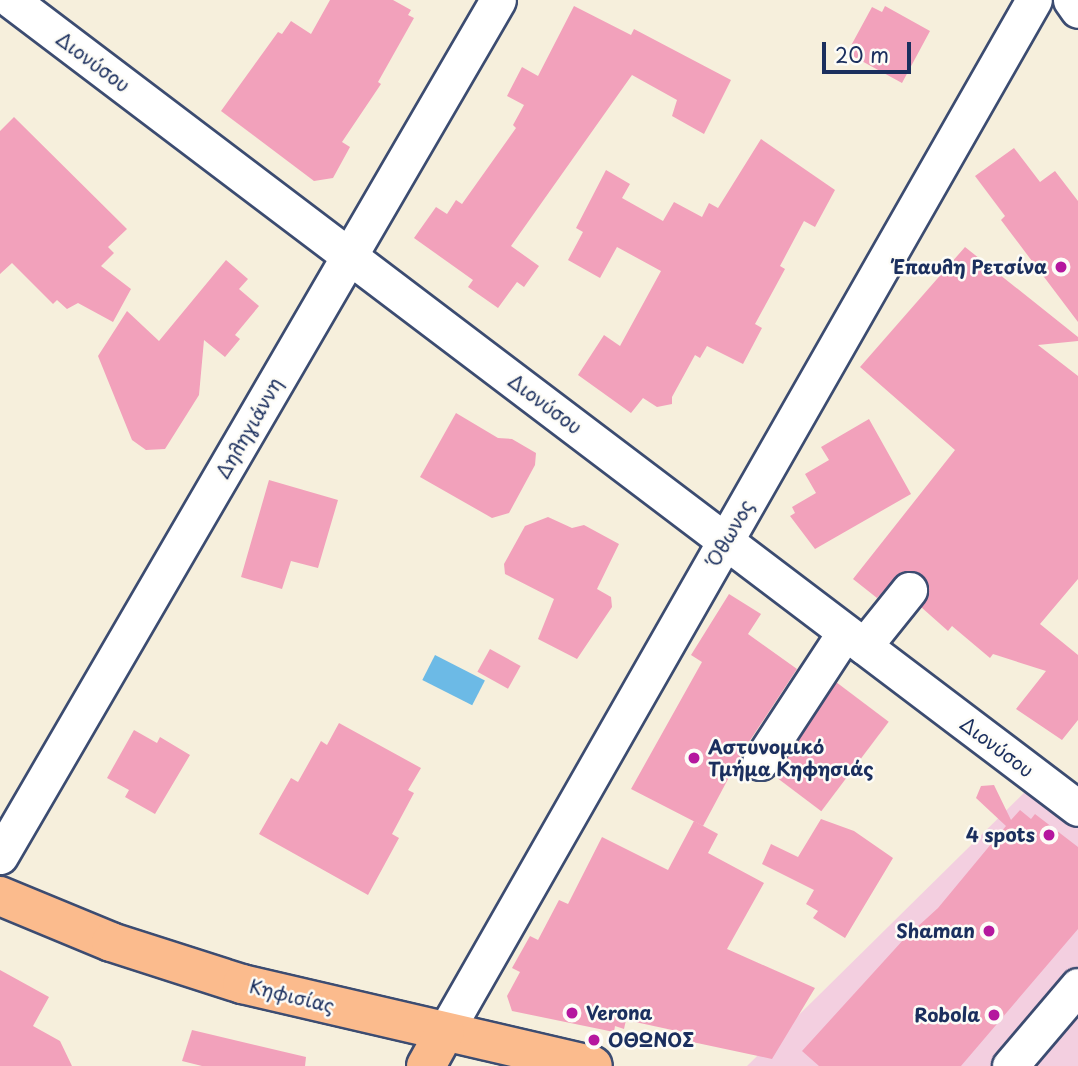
<!DOCTYPE html>
<meta charset="utf-8">
<style>
body{margin:0}
#map{position:relative;width:1078px;height:1066px;overflow:hidden;background:#f6efdc;font-family:"Playpen Sans",sans-serif}
div>[style]{position:absolute}
[style*='--x']{left:calc(var(--x)*1px);top:calc(var(--y)*1px);width:calc(var(--w)*1px);rotate:calc(var(--a)*1deg)}
.built>*{inset:0;background:#f3cfe0}
.water>*{inset:0;background:#6cbae6;transform-origin:0 0}
.building>*{inset:0;background:#f2a1bb;transform-origin:0 0}
.roads{filter:drop-shadow(2px 0 #3c4c71) drop-shadow(-2px 0 #3c4c71) drop-shadow(0 2px #3c4c71) drop-shadow(0 -2px #3c4c71)}
.minor>*{height:35px;margin:-17.5px;padding:0 17.5px;transform-origin:17.5px;border-radius:17.5px;background:#fff}
.major>*{height:38px;margin:-19px;padding:0 19px;transform-origin:19px;border-radius:19px;background:#fbbb8d}
.dots>*{width:19px;height:19px;translate:-50% -50%;box-sizing:border-box;border:4px solid #fdfcf7;border-radius:50%}
span{translate:-50% -50%;white-space:nowrap;text-align:center;line-height:1.15;-webkit-text-stroke:5px #fdfcf7;paint-order:stroke}
.street-label{font-size:19px;color:#1b2f5e}
.poi-label{font-size:19px;color:#1b2f5e;font-weight:700}
.right{translate:-100% -50%;text-align:right}
.left{translate:0 -50%;text-align:left}
.scale{position:absolute;left:822px;top:42px;width:89px;height:32px;box-sizing:border-box;border:4px solid #1b2f5e;border-top:0;padding-left:9px;font-size:21px;line-height:24px;white-space:nowrap;color:#1b2f5e;-webkit-text-stroke:5px #fdfcf7;paint-order:stroke}
</style>
<div id="map">
<div class="built">
<div style="clip-path:polygon(1029px 788px,1078px 823px,1078px 1066px,747px 1066px)"></div>
</div>
<div class="water">
<div style="left:435px;top:655px;width:56px;height:28px;rotate:27deg"></div>
</div>
<div class="building">
<div style="clip-path:polygon(330px 0,393px 0,411px 10px,408px 15px,414px 18px,378px 82px,381px 84px,342px 142px,350px 147px,333px 178px,314px 181px,221px 111px,278px 32px,282px 34px,291px 21px,311px 34px)"></div>
<div style="clip-path:polygon(574px 6px,631px 35px,634px 29px,731px 80px,704px 134px,672px 116px,677px 100px,632px 75px,511px 246px,539px 266px,524px 287px,517px 282px,498px 308px,468px 287px,473px 280px,414px 238px,436px 207px,447px 214px,456px 200px,462px 204px,516px 128px,513px 125px,524px 105px,507px 96px,522px 67px,538px 76px)"></div>
<div style="clip-path:polygon(885px 6px,930px 31px,902px 83px,847px 53px,872px 7px,882px 12px)"></div>
<div style="clip-path:polygon(14px 117px,127px 229px,108px 247px,114px 253px,101px 266px,131px 289px,113px 322px,78px 303px,67px 309px,57px 300px,53px 304px,12px 263px,0 274px,0 131px)"></div>
<div style="clip-path:polygon(761px 139px,835px 190px,815px 227px,804px 221px,780px 266px,785px 269px,755px 324px,762px 328px,743px 364px,707px 346px,700px 358px,695px 355px,672px 397px,672px 404px,657px 407px,643px 398px,631px 413px,578px 375px,604px 335px,620px 346px,661px 271px,617px 247px,600px 278px,568px 260px,583px 232px,576px 228px,606px 170px,630px 184px,622px 198px,663px 221px,674px 202px,702px 217px,709px 203px,718px 208px)"></div>
<div style="clip-path:polygon(1014px 148px,1040px 182px,1055px 171px,1078px 201px,1078px 322px,1001px 220px,1005px 216px,975px 176px)"></div>
<div style="clip-path:polygon(965px 247px,1078px 337px,1078px 341px,1038px 345px,1078px 376px,1078px 579px,1040px 624px,1078px 655px,1078px 720px,1062px 740px,1016px 709px,1046px 671px,993px 654px,990px 658px,952px 626px,948px 631px,921px 607px,929px 592px,921px 574px,901px 572px,877px 598px,853px 579px,955px 450px,860px 367px)"></div>
<div style="clip-path:polygon(226px 260px,248px 279px,239px 289px,259px 306px,235px 335px,240px 339px,225px 357px,204px 340px,199px 395px,165px 449px,146px 450px,132px 440px,98px 356px,127px 311px,159px 341px)"></div>
<div style="clip-path:polygon(456px 413px,498px 438px,512px 439px,536px 453px,535px 465px,509px 513px,492px 518px,420px 477px)"></div>
<div style="clip-path:polygon(869px 419px,911px 494px,815px 549px,790px 516px,795px 513px,792px 507px,816px 493px,805px 474px,829px 460px,821px 447px)"></div>
<div style="clip-path:polygon(269px 480px,338px 500px,318px 568px,291px 561px,282px 589px,241px 577px)"></div>
<div style="clip-path:polygon(548px 517px,572px 528px,584px 525px,619px 544px,597px 589px,611px 597px,612px 607px,577px 659px,538px 639px,554px 599px,505px 574px,504px 564px,525px 526px)"></div>
<div style="clip-path:polygon(729px 594px,761px 614px,748px 634px,797px 669px,743px 751px,703px 826px,631px 789px,702px 662px,691px 655px)"></div>
<div style="left:490px;top:649px;width:35px;height:26px;rotate:29deg"></div>
<div style="left:836px;top:682px;width:66px;height:112px;rotate:37deg"></div>
<div style="clip-path:polygon(339px 723px,421px 768px,408px 790px,414px 793px,392px 834px,399px 838px,368px 895px,259px 834px,291px 778px,298px 782px,321px 741px,327px 745px)"></div>
<div style="clip-path:polygon(134px 730px,157px 743px,160px 737px,190px 755px,155px 814px,125px 797px,129px 790px,107px 778px)"></div>
<div style="clip-path:polygon(994px 785px,1011px 820px,1020px 810px,1031px 819px,1035px 814px,1078px 847px,1078px 929px,961px 1066px,819px 1066px,802px 1051px,904px 939px,938px 908px,1006px 826px,976px 798px,981px 786px)"></div>
<div style="clip-path:polygon(821px 819px,854px 831px,893px 858px,845px 938px,813px 918px,818px 911px,806px 904px,814px 890px,762px 864px,771px 844px,798px 857px)"></div>
<div style="clip-path:polygon(694px 821px,718px 834px,708px 853px,764px 883px,727px 949px,815px 988px,772px 1059px,683px 1040px,686px 1033px,626px 1020px,624px 1029px,615px 1026px,614px 1032px,512px 1011px,507px 996px,520px 972px,512px 968px,530px 936px,538px 940px,559px 900px,568px 904px,602px 837px,668px 870px)"></div>
<div style="clip-path:polygon(0 970px,49px 997px,33px 1026px,60px 1041px,72px 1066px,0 1066px)"></div>
<div style="clip-path:polygon(192px 1030px,306px 1057px,305px 1066px,202px 1066px,182px 1061px)"></div>
</div>
<div class="roads">
<div class="minor">
<div style="--x:11;--y:0;--w:1338;--a:37.14"></div>
<div style="--x:1071;--y:0;--w:12;--a:55"></div>
<div style="--x:864;--y:646;--w:72;--a:-51.2"></div>
<div style="--x:760;--y:762;--w:155;--a:-56.8"></div>
<div style="--x:0;--y:856;--w:990;--a:-59.81"></div>
<div style="--x:445;--y:1032;--w:1188;--a:-60.29"></div>
<div style="--x:1010;--y:1066;--w:105;--a:-49.6"></div>
</div>
<div class="major">
<div style="--x:0;--y:896;--w:120;--a:22.5"></div>
<div style="--x:111;--y:942;--w:138;--a:17.8"></div>
<div style="--x:242;--y:984;--w:360;--a:13.1"></div>
<div style="--x:426;--y:1066;--w:39;--a:-61"></div>
</div>
</div>
<div class="dots">
<div style="left:1061px;top:267px;background:#b5179e"></div>
<div style="left:694px;top:758px;background:#b5179e"></div>
<div style="left:1049px;top:835px;background:#b5179e"></div>
<div style="left:989px;top:931px;background:#b5179e"></div>
<div style="left:572px;top:1013px;background:#b5179e"></div>
<div style="left:994px;top:1015px;background:#b5179e"></div>
<div style="left:594px;top:1040px;background:#b5179e"></div>
</div>
<div class="street-label">
<span style="left:93px;top:62px;rotate:37deg">Διονύσου</span>
<span style="left:545px;top:404px;rotate:37deg">Διονύσου</span>
<span style="left:249px;top:428px;rotate:-60deg">Δηληγιάννη</span>
<span style="left:730px;top:533px;rotate:-60deg">Όθωνος</span>
<span style="left:997px;top:747px;rotate:37deg">Διονύσου</span>
<span style="left:292px;top:996px;rotate:14deg">Κηφισίας</span>
</div>
<div class="poi-label">
<span class="right" style="left:1047px;top:267px">Έπαυλη Ρετσίνα</span>
<span class="left" style="left:708px;top:758px">Αστυνομικό<br>Τμήμα Κηφησιάς</span>
<span class="right" style="left:1035px;top:835px">4 spots</span>
<span class="right" style="left:975px;top:931px">Shaman</span>
<span class="left" style="left:586px;top:1013px">Verona</span>
<span class="right" style="left:980px;top:1015px">Robola</span>
<span class="left" style="left:608px;top:1040px">ΟΘΩΝΟΣ</span>
</div>
<div class="scale">20 m</div>
</div>
